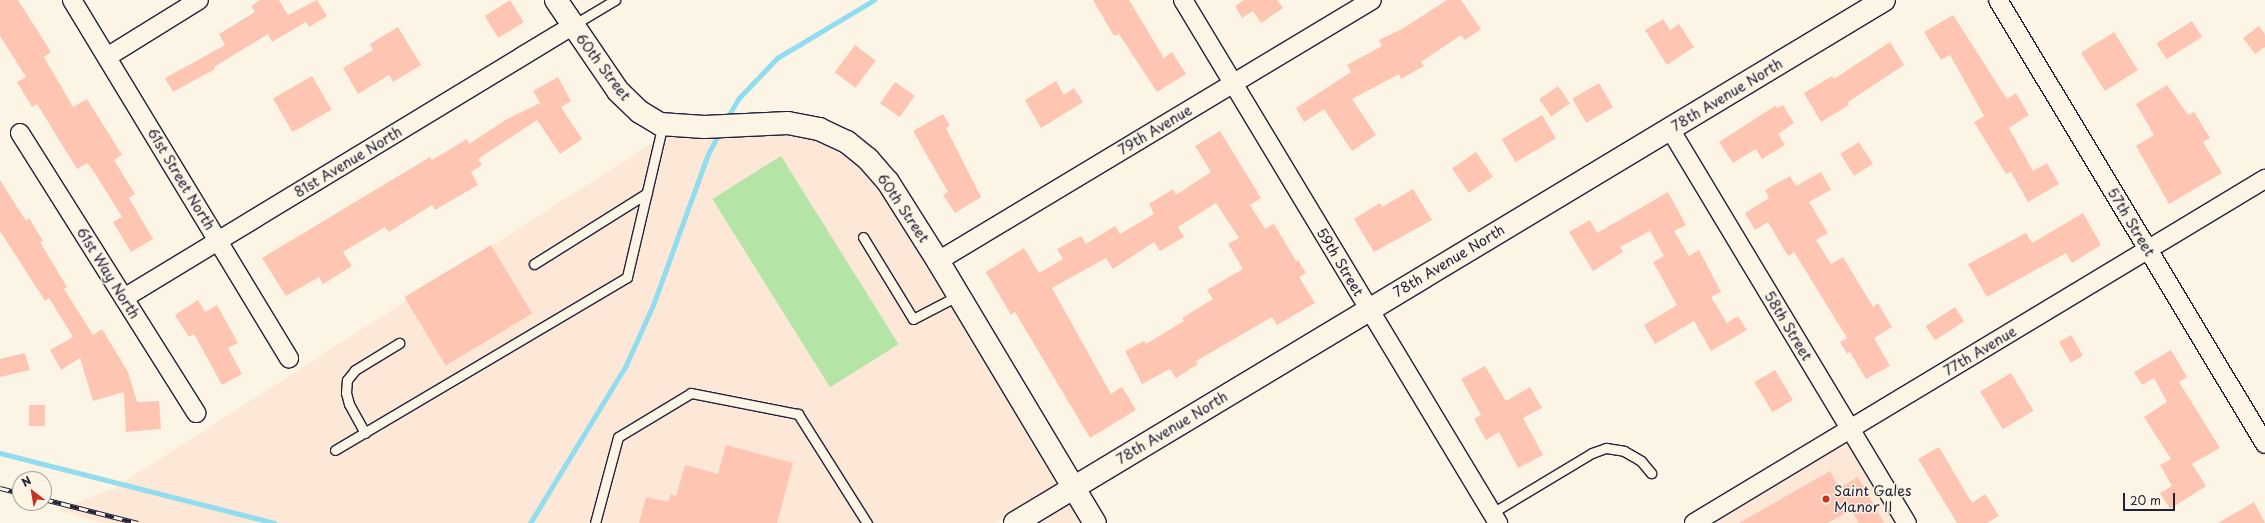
<!DOCTYPE html>
<style>
body{margin:0}
#map{position:relative;width:2265px;height:523px;overflow:hidden;background:#fcf5e5;font-family:"Playpen Sans",sans-serif}
div>[style]{position:absolute}
[style*='--x']{left:calc(var(--x)*1px);top:calc(var(--y)*1px);width:calc(var(--w)*1px);rotate:calc(var(--a)*1deg)}
.built>*{inset:0;background:#fde7d6}
.green>*{inset:0;background:#b4e5a6;transform-origin:0 0}
.stream>*{height:5px;margin:-2.5px;padding:0 2.5px;transform-origin:2.5px;border-radius:2.5px;background:#90ddf0}
.building>*{inset:0;background:#fec5b3;transform-origin:0 0}
.roads{filter:drop-shadow(1px 0 #22223b) drop-shadow(-1px 0 #22223b) drop-shadow(0 1px #22223b) drop-shadow(0 -1px #22223b)}
.lane>*{height:9px;margin:-4.5px;padding:0 4.5px;transform-origin:4.5px;border-radius:4.5px;background:#fcf5e5}
.street>*{height:18px;margin:-9px;padding:0 9px;transform-origin:9px;border-radius:9px;background:#fcf5e5}
.secondary>*{height:22px;margin:-11px;padding:0 11px;transform-origin:11px;border-radius:11px;background:#fcf5e5}
.rail>*{height:4.5px;margin-top:-2.25px;transform-origin:0;background:repeating-linear-gradient(90deg,#fcf5e5 0 9px,#22223b 0 18px);box-sizing:border-box;border-block:1px solid #22223b}
.dots>*{width:11px;height:11px;translate:-50% -50%;box-sizing:border-box;border:2px solid #fcf5e5;border-radius:50%}
span{translate:-50% -50%;white-space:nowrap;text-align:center;line-height:1.15;-webkit-text-stroke:3px #fcf5e5;paint-order:stroke}
.street-label{font-size:14px;color:#22223b}
.poi-label{font-size:14px;color:#22223b}
.left{translate:0 -50%;text-align:left}
.north{position:absolute;left:12px;top:471px;width:40px;height:40px;box-sizing:border-box;background:#fcf5e5;border:1px solid #a5a1a1;border-radius:50%;rotate:329deg;font-size:11px;font-weight:700;line-height:16px;text-align:center;color:#22223b}
.north::after{content:'';display:block;margin:auto;width:14px;height:18px;background:#c8321e;clip-path:polygon(50% 0,100% 100%,50% 72%,0 100%)}
.scale{position:absolute;left:2123px;top:493px;width:52px;height:18px;box-sizing:border-box;border:2px solid #22223b;border-top:0;padding-left:5px;font-size:12px;line-height:14px;white-space:nowrap;color:#22223b;-webkit-text-stroke:3px #fcf5e5;paint-order:stroke}
</style>
<div id="map">
<div class="built">
<div style="clip-path:polygon(788px 133px,817px 138px,843px 150px,881px 187px,1061px 483px,995px 523px,104px 523px,57px 510px,113px 489px,666px 134px,697px 138px)"></div>
<div style="clip-path:polygon(1848px 442px,1896px 523px,1714px 523px)"></div>
<div style="clip-path:polygon(1071px 501px,1085px 523px,1034px 523px)"></div>
</div>
<div class="green">
<div style="left:781px;top:156px;width:222px;height:81px;rotate:58deg"></div>
</div>
<div class="stream">
<div style="--x:725;--y:121;--w:26;--a:-59"></div>
<div style="--x:738;--y:99;--w:57;--a:-46.4"></div>
<div style="--x:777;--y:58;--w:113;--a:-30.9"></div>
<div style="--x:0;--y:453;--w:283;--a:14.3"></div>
<div style="--x:530;--y:523;--w:185;--a:-58.7"></div>
<div style="--x:626;--y:365;--w:66;--a:-65.8"></div>
<div style="--x:653;--y:305;--w:161;--a:-70"></div>
<div style="--x:708;--y:154;--w:26;--a:-62"></div>
</div>
<div class="building">
<div style="clip-path:polygon(0 0,18px 0,51px 52px,44px 57px,73px 107px,87px 99px,122px 155px,114px 160px,135px 194px,129px 198px,153px 239px,131px 252px,113px 222px,122px 217px,94px 172px,87px 163px,77px 169px,37px 104px,32px 107px,17px 82px,26px 77px,0 36px)"></div>
<div style="clip-path:polygon(260px 0,279px 0,288px 15px,317px 0,327px 16px,309px 27px,306px 22px,272px 42px,268px 34px,214px 67px,215px 69px,173px 92px,165px 78px,225px 45px,219px 34px,255px 12px,251px 6px)"></div>
<div style="left:510px;top:0;width:26px;height:30px;rotate:58deg"></div>
<div style="clip-path:polygon(1093px 0,1129px 0,1164px 58px,1172px 52px,1186px 74px,1157px 92px,1119px 34px,1114px 36px)"></div>
<div style="clip-path:polygon(1244px 0,1277px 0,1283px 8px,1261px 23px,1253px 11px,1242px 18px,1235px 6px)"></div>
<div style="clip-path:polygon(1447px 0,1461px 0,1481px 29px,1465px 40px,1461px 35px,1421px 62px,1424px 66px,1401px 79px,1399px 74px,1352px 99px,1376px 135px,1352px 151px,1324px 109px,1304px 122px,1296px 108px,1351px 72px,1347px 65px,1382px 46px,1379px 40px,1402px 29px)"></div>
<div style="clip-path:polygon(1953px 15px,2007px 99px,2016px 93px,2029px 115px,2009px 128px,2033px 171px,2047px 163px,2059px 184px,2028px 202px,2011px 172px,2006px 174px,1974px 122px,1984px 116px,1950px 55px,1941px 60px,1924px 32px)"></div>
<div style="clip-path:polygon(1663px 19px,1670px 30px,1679px 24px,1694px 47px,1667px 65px,1645px 30px)"></div>
<div style="left:2192px;top:21px;width:19px;height:42px;rotate:58deg"></div>
<div style="clip-path:polygon(2259px 26px,2265px 35px,2265px 47px,2255px 54px,2243px 38px)"></div>
<div style="clip-path:polygon(398px 27px,421px 65px,393px 82px,389px 75px,358px 94px,343px 68px,373px 50px,370px 44px)"></div>
<div style="left:2114px;top:32px;width:45px;height:39px;rotate:58deg"></div>
<div style="clip-path:polygon(1890px 42px,1904px 65px,1848px 102px,1849px 105px,1821px 122px,1804px 93px,1832px 76px,1834px 79px)"></div>
<div style="left:855px;top:45px;width:26px;height:34px;rotate:37deg"></div>
<div style="left:312px;top:76px;width:39px;height:45px;rotate:60deg"></div>
<div style="clip-path:polygon(558px 77px,571px 101px,561px 107px,582px 139px,560px 154px,537px 120px,478px 159px,482px 165px,471px 172px,478px 185px,435px 210px,432px 205px,389px 232px,385px 227px,343px 252px,352px 266px,323px 284px,319px 277px,286px 296px,262px 258px,430px 157px,432px 160px,467px 139px,469px 144px,507px 119px,540px 103px,533px 91px)"></div>
<div style="clip-path:polygon(1056px 81px,1064px 95px,1074px 88px,1083px 102px,1041px 128px,1025px 100px)"></div>
<div style="left:895px;top:82px;width:24px;height:26px;rotate:35deg"></div>
<div style="left:1599px;top:83px;width:28px;height:31px;rotate:60deg"></div>
<div style="clip-path:polygon(2167px 85px,2188px 115px,2194px 112px,2210px 138px,2203px 142px,2222px 173px,2169px 204px,2136px 146px,2154px 135px,2136px 104px)"></div>
<div style="left:1558px;top:86px;width:21px;height:23px;rotate:55deg"></div>
<div style="clip-path:polygon(1783px 105px,1794px 123px,1778px 134px,1785px 145px,1762px 159px,1756px 149px,1733px 163px,1719px 142px,1775px 106px,1777px 108px)"></div>
<div style="clip-path:polygon(943px 114px,950px 126px,946px 128px,981px 197px,955px 213px,943px 195px,948px 192px,913px 131px)"></div>
<div style="left:1542px;top:115px;width:27px;height:47px;rotate:59deg"></div>
<div style="clip-path:polygon(1220px 131px,1261px 198px,1250px 205px,1265px 229px,1274px 224px,1296px 261px,1298px 260px,1306px 273px,1299px 277px,1315px 303px,1277px 325px,1272px 317px,1196px 361px,1198px 364px,1176px 378px,1170px 369px,1142px 384px,1125px 351px,1144px 341px,1146px 344px,1184px 321px,1182px 318px,1213px 299px,1207px 290px,1243px 269px,1228px 244px,1239px 238px,1216px 203px,1178px 227px,1184px 237px,1160px 251px,1154px 242px,1113px 269px,1106px 258px,1052px 288px,1111px 394px,1122px 387px,1136px 410px,1090px 438px,1015px 312px,1011px 315px,986px 272px,1024px 248px,1039px 273px,1063px 259px,1057px 249px,1081px 236px,1086px 244px,1115px 226px,1120px 234px,1154px 214px,1149px 204px,1173px 189px,1176px 195px,1211px 172px,1195px 146px)"></div>
<div style="left:1859px;top:142px;width:26px;height:22px;rotate:58deg"></div>
<div style="left:1476px;top:152px;width:30px;height:29px;rotate:56deg"></div>
<div style="clip-path:polygon(1821px 172px,1831px 190px,1809px 202px,1828px 233px,1816px 240px,1831px 264px,1843px 257px,1873px 307px,1878px 303px,1892px 327px,1874px 338px,1890px 366px,1866px 379px,1850px 352px,1847px 354px,1840px 342px,1847px 338px,1794px 252px,1788px 256px,1768px 222px,1755px 230px,1745px 213px,1769px 198px,1765px 190px,1790px 176px,1796px 186px)"></div>
<div style="clip-path:polygon(0 180px,26px 221px,29px 218px,43px 241px,40px 242px,67px 287px,64px 289px,93px 335px,102px 329px,128px 372px,137px 402px,159px 401px,161px 429px,126px 432px,124px 392px,93px 401px,80px 358px,61px 370px,50px 350px,73px 337px,49px 298px,45px 301px,0 231px)"></div>
<div style="clip-path:polygon(1413px 189px,1432px 220px,1374px 252px,1354px 219px,1380px 203px,1382px 207px)"></div>
<div style="clip-path:polygon(1668px 192px,1686px 225px,1674px 231px,1689px 256px,1699px 250px,1721px 292px,1711px 297px,1727px 323px,1738px 316px,1747px 330px,1711px 351px,1694px 321px,1655px 344px,1644px 325px,1677px 305px,1653px 262px,1664px 256px,1650px 231px,1620px 247px,1623px 252px,1593px 271px,1569px 232px,1590px 220px,1597px 233px)"></div>
<div style="clip-path:polygon(2083px 213px,2101px 245px,2072px 263px,2066px 253px,1987px 297px,1968px 264px,2026px 233px,2032px 243px)"></div>
<div style="left:491px;top:245px;width:80px;height:101px;rotate:59deg"></div>
<div style="clip-path:polygon(198px 300px,205px 312px,217px 305px,238px 343px,228px 348px,242px 374px,222px 385px,194px 334px,189px 337px,175px 315px)"></div>
<div style="left:1955px;top:307px;width:17px;height:35px;rotate:57deg"></div>
<div style="left:2071px;top:335px;width:24px;height:14px;rotate:60deg"></div>
<div style="clip-path:polygon(2171px 350px,2187px 377px,2179px 382px,2220px 448px,2192px 464px,2206px 486px,2170px 509px,2160px 493px,2172px 486px,2160px 465px,2171px 459px,2144px 417px,2167px 402px,2154px 378px,2142px 385px,2134px 372px)"></div>
<div style="clip-path:polygon(25px 353px,30px 370px,0 377px,0 359px)"></div>
<div style="clip-path:polygon(1485px 366px,1506px 401px,1530px 387px,1542px 408px,1523px 418px,1543px 455px,1518px 468px,1499px 432px,1486px 440px,1474px 419px,1481px 415px,1461px 379px)"></div>
<div style="left:1775px;top:370px;width:35px;height:24px;rotate:59deg"></div>
<div style="left:2011px;top:373px;width:44px;height:36px;rotate:59deg"></div>
<div style="left:29px;top:405px;width:16px;height:21px"></div>
<div style="clip-path:polygon(726px 445px,793px 463px,777px 523px,639px 523px,646px 497px,668px 502px,671px 494px,676px 496px,685px 465px,718px 474px)"></div>
<div style="clip-path:polygon(1939px 447px,1972px 503px,1985px 494px,1999px 516px,1987px 523px,1957px 523px,1918px 459px)"></div>
<div style="clip-path:polygon(1830px 471px,1839px 488px,1858px 477px,1884px 523px,1859px 523px,1851px 510px,1828px 523px,1739px 523px)"></div>
<div style="clip-path:polygon(2254px 502px,2265px 523px,2218px 523px)"></div>
</div>
<div class="roads">
<div class="lane">
<div style="--x:573;--y:25;--w:49;--a:-30.8"></div>
<div style="--x:863;--y:237;--w:96;--a:58.6"></div>
<div style="--x:913;--y:319;--w:52;--a:-27.6"></div>
<div style="--x:534;--y:264;--w:133;--a:-32.1"></div>
<div style="--x:365;--y:433;--w:33;--a:-119"></div>
<div style="--x:349;--y:404;--w:11;--a:-105"></div>
<div style="--x:346;--y:393;--w:13;--a:-86"></div>
<div style="--x:347;--y:380;--w:13;--a:-51"></div>
<div style="--x:355;--y:370;--w:52;--a:-31.5"></div>
<div style="--x:335;--y:450;--w:339;--a:-30.6"></div>
<div style="--x:627;--y:277;--w:157;--a:-76.8"></div>
<div style="--x:1492;--y:513;--w:117;--a:-31"></div>
<div style="--x:1592;--y:453;--w:15;--a:-20"></div>
<div style="--x:1606;--y:448;--w:18;--a:9"></div>
<div style="--x:1624;--y:451;--w:20;--a:30"></div>
<div style="--x:1641;--y:461;--w:16;--a:50"></div>
<div style="--x:595;--y:523;--w:89;--a:-75"></div>
<div style="--x:618;--y:437;--w:85;--a:-31.1"></div>
<div style="--x:691;--y:393;--w:109;--a:11.1"></div>
<div style="--x:798;--y:414;--w:129;--a:57.7"></div>
</div>
<div class="street">
<div style="--x:72;--y:0;--w:419;--a:58.8"></div>
<div style="--x:1183;--y:0;--w:611;--a:58.94"></div>
<div style="--x:1998;--y:0;--w:518;--a:58.98"></div>
<div style="--x:107;--y:57;--w:108;--a:-31.8"></div>
<div style="--x:1670;--y:129;--w:460;--a:59"></div>
<div style="--x:20;--y:133;--w:331;--a:57.8"></div>
<div style="--x:938;--y:261;--w:506;--a:-31.02"></div>
<div style="--x:124;--y:298;--w:524;--a:-31.26"></div>
<div style="--x:1694;--y:523;--w:667;--a:-31.07"></div>
</div>
<div class="secondary">
<div style="--x:556;--y:0;--w:110;--a:55.7"></div>
<div style="--x:618;--y:91;--w:30;--a:44"></div>
<div style="--x:640;--y:112;--w:23;--a:31"></div>
<div style="--x:660;--y:124;--w:44;--a:3.9"></div>
<div style="--x:704;--y:127;--w:84;--a:-2.7"></div>
<div style="--x:788;--y:123;--w:32;--a:11"></div>
<div style="--x:819;--y:129;--w:31;--a:25"></div>
<div style="--x:847;--y:142;--w:27;--a:39"></div>
<div style="--x:868;--y:159;--w:30;--a:49"></div>
<div style="--x:888;--y:182;--w:93;--a:57.7"></div>
<div style="--x:938;--y:261;--w:305;--a:59.1"></div>
<div style="--x:1015;--y:523;--w:1014;--a:-31.04"></div>
</div>
</div>
<div class="rail">
<div style="--x:0;--y:488;--w:21;--a:14"></div>
<div style="--x:44;--y:499;--w:97;--a:14.3"></div>
</div>
<div class="dots">
<div style="left:1826px;top:499px;background:#c8321e"></div>
</div>
<div class="street-label">
<span style="left:603px;top:67px;rotate:53deg">60th Street</span>
<span style="left:1727px;top:95px;rotate:-31deg">78th Avenue North</span>
<span style="left:1155px;top:130px;rotate:-31deg">79th Avenue</span>
<span style="left:348px;top:162px;rotate:-31deg">81st Avenue North</span>
<span style="left:181px;top:179px;rotate:59deg">61st Street North</span>
<span style="left:903px;top:208px;rotate:56deg">60th Street</span>
<span style="left:2131px;top:222px;rotate:59deg">57th Street</span>
<span style="left:1449px;top:261px;rotate:-31deg">78th Avenue North</span>
<span style="left:1340px;top:262px;rotate:59deg">59th Street</span>
<span style="left:108px;top:273px;rotate:58deg">61st Way North</span>
<span style="left:1788px;top:326px;rotate:59deg">58th Street</span>
<span style="left:1980px;top:351px;rotate:-31deg">77th Avenue</span>
<span style="left:1172px;top:428px;rotate:-31deg">78th Avenue North</span>
</div>
<div class="poi-label">
<span class="left" style="left:1834px;top:499px">Saint Gales<br>Manor II</span>
</div>
<div class="north">N</div>
<div class="scale">20 m</div>
</div>
